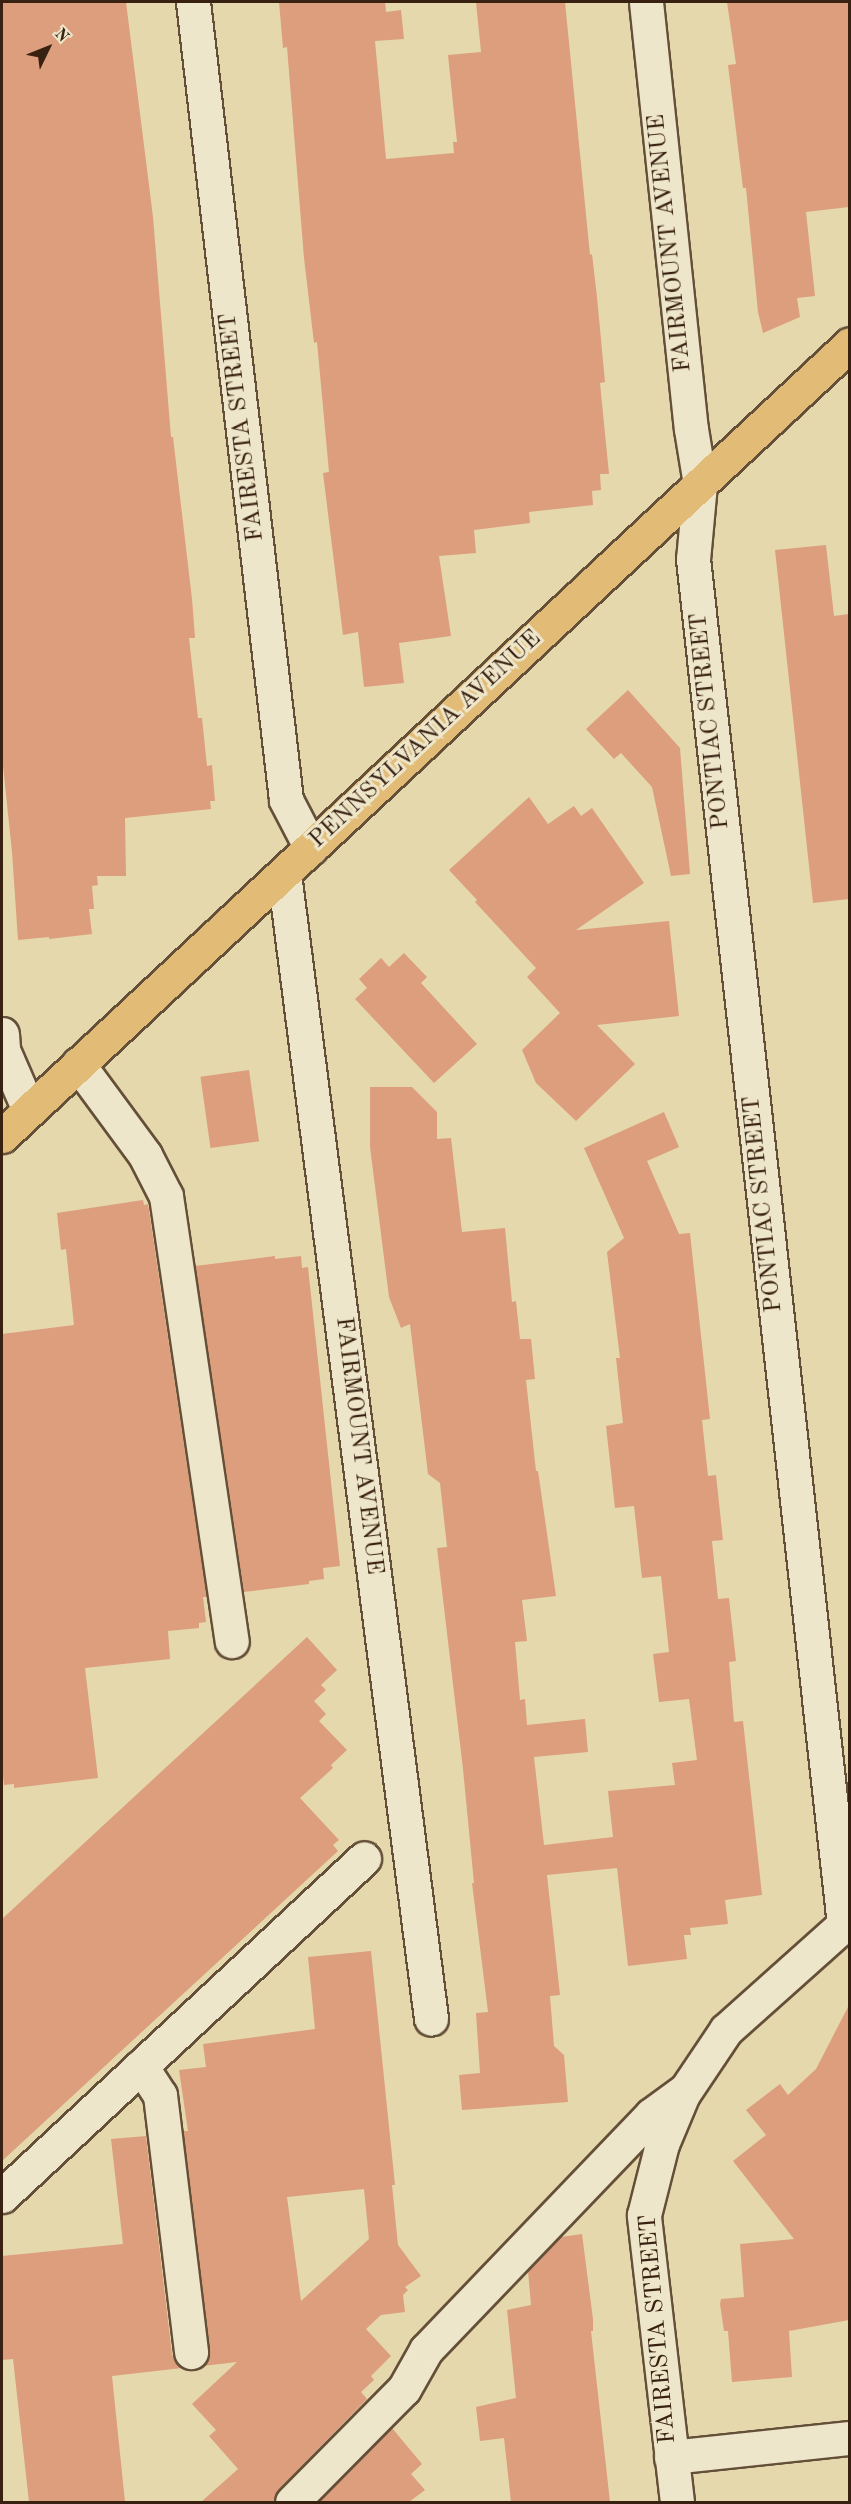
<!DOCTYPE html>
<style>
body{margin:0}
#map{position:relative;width:851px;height:2504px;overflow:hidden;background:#e5d8ad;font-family:"Old Standard TT",serif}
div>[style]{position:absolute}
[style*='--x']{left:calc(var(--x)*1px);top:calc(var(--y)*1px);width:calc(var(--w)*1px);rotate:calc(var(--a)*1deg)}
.building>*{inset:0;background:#dc9e7c;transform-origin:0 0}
.roads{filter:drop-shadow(2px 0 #644f38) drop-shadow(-2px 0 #644f38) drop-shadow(0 2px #644f38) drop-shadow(0 -2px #644f38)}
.minor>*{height:33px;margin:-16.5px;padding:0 16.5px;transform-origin:16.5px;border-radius:16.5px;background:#eee6ca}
.major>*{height:33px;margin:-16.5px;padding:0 16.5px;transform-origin:16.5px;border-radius:16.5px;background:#e2bc76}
span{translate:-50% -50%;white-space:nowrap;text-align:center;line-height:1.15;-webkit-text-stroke:6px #eee6ca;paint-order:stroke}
.street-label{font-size:24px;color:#392111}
.frame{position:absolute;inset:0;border:3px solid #392111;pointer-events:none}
.north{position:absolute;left:18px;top:18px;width:60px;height:60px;-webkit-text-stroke:4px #eee6ca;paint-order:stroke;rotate:47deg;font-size:16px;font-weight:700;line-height:24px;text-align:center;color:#392111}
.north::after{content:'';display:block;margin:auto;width:21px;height:27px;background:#392111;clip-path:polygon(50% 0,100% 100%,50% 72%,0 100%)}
</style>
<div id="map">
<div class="building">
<div style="clip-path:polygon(2px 2px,126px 2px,153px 217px,171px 437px,173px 437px,192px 599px,195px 638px,189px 638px,198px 718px,202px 718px,207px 766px,212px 765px,215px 801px,210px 801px,211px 809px,125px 818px,126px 876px,97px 876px,98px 885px,92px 886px,94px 909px,89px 909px,92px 934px,49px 939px,49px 937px,18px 940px,12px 852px,2px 756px)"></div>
<div style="clip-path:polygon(279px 2px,385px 2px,386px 12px,401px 10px,404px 39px,375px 41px,386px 159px,454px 153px,453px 142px,457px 142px,448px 55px,481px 52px,476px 2px,565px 2px,590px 255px,592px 254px,597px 297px,605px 382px,600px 383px,609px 474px,600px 474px,601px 490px,592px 491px,593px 505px,529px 512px,530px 523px,474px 530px,476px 553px,439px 556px,451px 636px,399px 643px,404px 683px,364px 687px,358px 632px,343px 635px,323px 473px,329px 472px,317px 342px,314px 343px,304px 258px,287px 47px,283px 48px)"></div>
<div style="clip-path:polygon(727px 2px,849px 2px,849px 207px,806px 212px,815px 296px,797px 298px,800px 317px,763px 333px,758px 312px,746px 188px,743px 188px,728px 65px,736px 64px)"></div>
<div style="clip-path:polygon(826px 545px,834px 616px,849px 614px,849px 899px,813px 903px,775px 550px)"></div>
<div style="clip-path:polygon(628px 690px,680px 748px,690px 874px,671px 876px,652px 787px,621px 753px,614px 759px,586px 729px)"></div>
<div style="clip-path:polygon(529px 797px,548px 824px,574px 806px,581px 816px,592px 808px,644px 883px,576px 930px,669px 921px,679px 1016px,597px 1025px,635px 1064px,576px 1121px,536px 1083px,522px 1050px,560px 1013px,527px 977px,536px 968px,475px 902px,477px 900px,449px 870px)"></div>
<div style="clip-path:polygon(404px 953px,427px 977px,421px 983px,477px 1044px,434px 1083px,355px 999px,367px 988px,359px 979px,381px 958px,389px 967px)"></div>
<div style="left:249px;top:1070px;width:72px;height:49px;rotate:82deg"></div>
<div style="clip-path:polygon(370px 1087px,412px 1087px,437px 1112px,437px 1139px,451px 1138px,462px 1232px,505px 1228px,512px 1302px,516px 1301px,520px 1339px,531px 1339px,535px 1379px,526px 1380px,536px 1471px,538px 1471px,556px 1596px,522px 1600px,527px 1641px,515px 1642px,520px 1700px,525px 1699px,527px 1725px,585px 1719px,588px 1752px,534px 1757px,544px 1845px,613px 1837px,608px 1791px,675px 1785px,672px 1763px,697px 1760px,689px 1699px,659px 1702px,653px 1654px,669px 1652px,661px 1576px,642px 1578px,634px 1506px,615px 1508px,606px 1426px,623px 1423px,616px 1358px,620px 1358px,607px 1252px,624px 1238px,584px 1148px,664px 1112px,679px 1147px,647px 1161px,679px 1234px,690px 1233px,710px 1419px,702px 1420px,708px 1476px,716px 1475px,723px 1540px,712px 1541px,718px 1599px,729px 1598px,736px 1661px,729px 1662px,734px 1722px,743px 1721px,762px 1895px,725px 1900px,728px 1924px,690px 1928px,691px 1935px,684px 1935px,687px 1959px,628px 1966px,617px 1868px,547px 1875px,560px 1995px,550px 1996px,554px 2046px,564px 2055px,568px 2102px,462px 2110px,459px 2075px,480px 2073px,476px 2013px,488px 2012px,472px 1883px,474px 1883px,463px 1769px,437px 1548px,447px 1547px,440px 1483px,428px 1474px,410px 1324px,401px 1328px,389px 1297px,370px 1147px)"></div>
<div style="clip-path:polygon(143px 1200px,144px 1205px,148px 1204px,207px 1597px,203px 1597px,206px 1622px,199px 1623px,199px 1628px,168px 1631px,170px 1659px,85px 1668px,98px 1778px,14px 1788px,14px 1784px,4px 1785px,2px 1767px,2px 1334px,74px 1325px,66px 1249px,61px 1250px,57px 1213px)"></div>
<div style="clip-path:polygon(275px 1256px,275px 1259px,301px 1256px,302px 1268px,308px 1267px,340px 1566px,323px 1568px,324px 1579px,309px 1581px,309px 1584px,244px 1592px,195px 1266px)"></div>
<div style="clip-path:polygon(307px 1637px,337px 1670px,321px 1685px,326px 1690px,314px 1701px,326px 1714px,319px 1721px,347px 1750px,331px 1765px,333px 1768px,300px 1798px,339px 1840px,333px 1845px,338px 1851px,2px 2161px,2px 1919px)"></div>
<div style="clip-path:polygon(evenodd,371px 1951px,395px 2185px,392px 2185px,398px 2245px,421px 2276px,405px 2287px,408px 2290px,403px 2295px,405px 2312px,381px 2315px,366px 2329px,391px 2356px,371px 2376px,374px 2380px,361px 2392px,367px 2399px,279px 2489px,274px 2502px,201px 2502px,238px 2469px,209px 2436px,216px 2430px,192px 2404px,237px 2362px,203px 2366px,208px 2359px,210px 2350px,183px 2131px,188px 2131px,179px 2070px,206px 2067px,203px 2044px,315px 2029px,308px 1957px,371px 1951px,364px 2189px,369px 2239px,301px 2301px,287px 2197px,364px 2189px)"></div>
<div style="clip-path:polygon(849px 2005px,849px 2320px,789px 2331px,792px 2377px,732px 2382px,728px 2331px,724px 2331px,720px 2304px,721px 2299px,744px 2297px,740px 2244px,794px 2239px,733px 2161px,766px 2135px,746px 2110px,780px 2084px,788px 2095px,816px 2069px)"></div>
<div style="clip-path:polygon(146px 2136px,172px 2354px,176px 2363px,182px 2368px,112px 2376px,125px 2502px,29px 2502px,13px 2359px,2px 2360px,2px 2256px,123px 2244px,111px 2139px)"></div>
<div style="clip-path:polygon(582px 2234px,593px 2319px,593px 2331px,591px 2331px,610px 2502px,511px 2502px,504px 2438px,480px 2441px,476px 2407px,516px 2398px,507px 2310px,531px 2305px,528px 2271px,561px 2237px)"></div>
<div style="clip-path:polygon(392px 2428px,422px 2464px,411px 2474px,425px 2490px,409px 2502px,318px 2502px)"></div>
</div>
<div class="roads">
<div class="minor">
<div style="--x:193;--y:2;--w:803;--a:83.35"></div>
<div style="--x:286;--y:800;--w:54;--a:62.5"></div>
<div style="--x:646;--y:2;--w:429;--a:84"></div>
<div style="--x:691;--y:429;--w:56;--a:80.7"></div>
<div style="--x:700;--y:484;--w:75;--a:95.3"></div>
<div style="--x:693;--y:559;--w:1373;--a:83.69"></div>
<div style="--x:284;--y:874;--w:1154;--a:82.68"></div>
<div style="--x:2;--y:1034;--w:16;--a:86"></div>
<div style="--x:3;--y:1050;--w:65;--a:66.6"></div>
<div style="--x:78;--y:1064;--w:113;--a:53.6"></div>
<div style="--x:145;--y:1155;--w:46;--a:62.9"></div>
<div style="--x:166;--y:1196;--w:450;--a:81.6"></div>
<div style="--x:141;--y:2066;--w:35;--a:57"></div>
<div style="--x:160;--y:2095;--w:259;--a:83.1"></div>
<div style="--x:2;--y:2196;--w:495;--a:-43"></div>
<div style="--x:671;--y:2457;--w:180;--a:-6.1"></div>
<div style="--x:292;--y:2502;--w:159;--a:-45.3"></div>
<div style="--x:404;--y:2389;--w:45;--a:-60.6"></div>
<div style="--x:426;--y:2350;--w:325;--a:-46.2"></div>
<div style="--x:651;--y:2115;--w:41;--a:-36"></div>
<div style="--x:677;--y:2502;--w:289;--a:-96.6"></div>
<div style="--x:644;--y:2215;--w:73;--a:-75.8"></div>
<div style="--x:662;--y:2144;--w:54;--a:-67.2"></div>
<div style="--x:683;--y:2094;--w:77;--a:-56.1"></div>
<div style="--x:726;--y:2030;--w:166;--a:-41.8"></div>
</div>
<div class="major">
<div style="--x:2;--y:1136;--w:1160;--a:-43.04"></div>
</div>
</div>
<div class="street-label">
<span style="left:671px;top:243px;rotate:-96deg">FAIRMOUNT AVENUE</span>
<span style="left:243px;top:427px;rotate:-97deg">FAIRESTA STREET</span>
<span style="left:711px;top:721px;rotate:-96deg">PONTIAC STREET</span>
<span style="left:426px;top:740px;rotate:-43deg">PENNSYLVANIA AVENUE</span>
<span style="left:764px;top:1204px;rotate:-96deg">PONTIAC STREET</span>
<span style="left:358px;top:1446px;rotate:83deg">FAIRMOUNT AVENUE</span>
<span style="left:659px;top:2329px;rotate:-95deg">FAIRESTA STREET</span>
</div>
<div class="frame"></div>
<div class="north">N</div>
</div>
